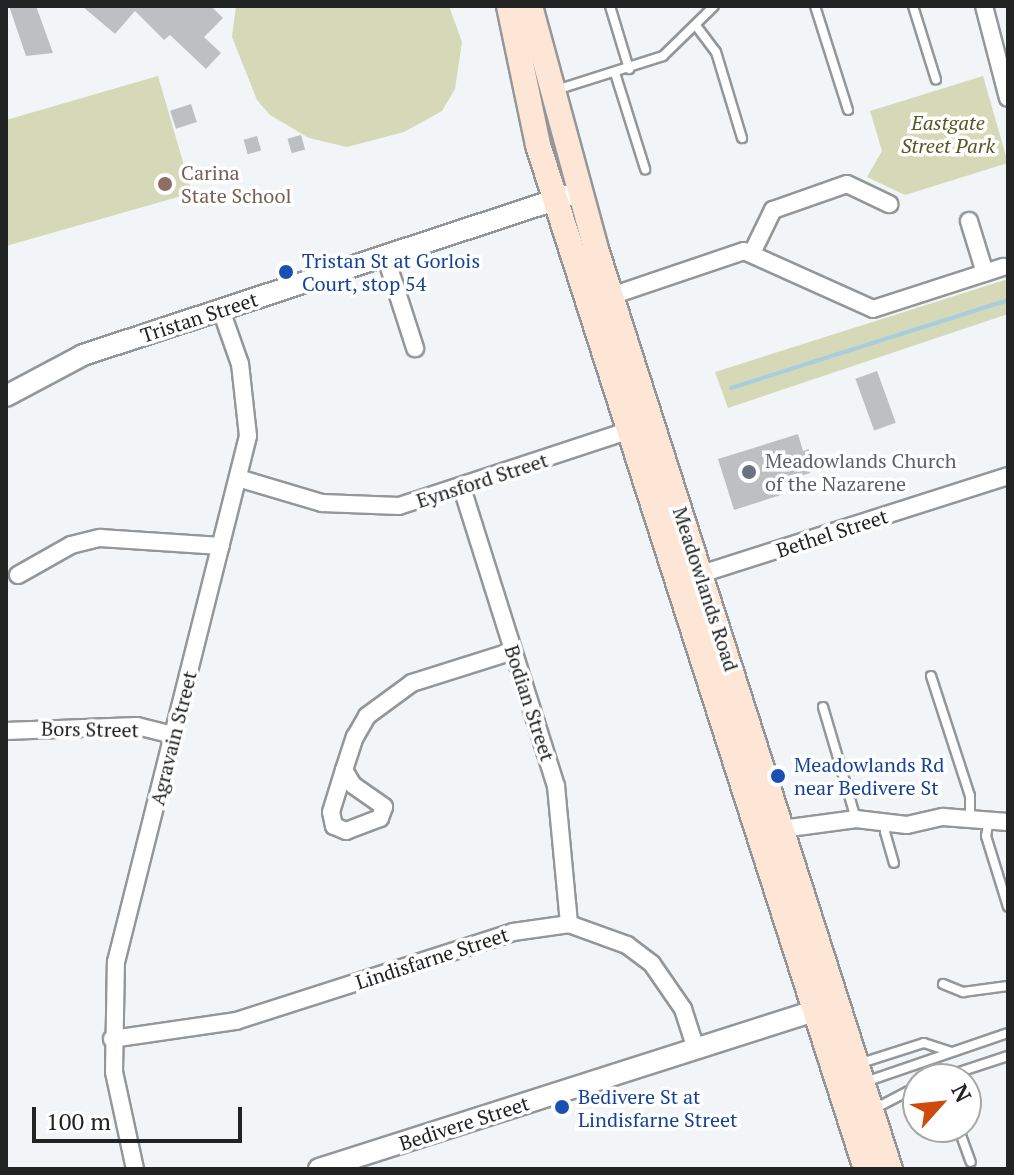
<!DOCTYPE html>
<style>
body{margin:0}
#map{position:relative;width:1014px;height:1175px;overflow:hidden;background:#f1f5f7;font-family:"PT Serif",serif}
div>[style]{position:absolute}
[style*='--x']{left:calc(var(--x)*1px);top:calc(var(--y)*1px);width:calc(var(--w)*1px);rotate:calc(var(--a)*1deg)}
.green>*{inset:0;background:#d5d9b8}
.stream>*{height:4px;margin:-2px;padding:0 2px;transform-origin:2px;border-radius:2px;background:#a8cdde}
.building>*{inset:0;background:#bdc0c3;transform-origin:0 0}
.roads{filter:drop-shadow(2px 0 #949799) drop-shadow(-2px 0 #949799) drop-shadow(0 2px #949799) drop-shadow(0 -2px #949799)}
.service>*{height:8px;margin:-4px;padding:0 4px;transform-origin:4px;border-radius:4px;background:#fff}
.minor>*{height:16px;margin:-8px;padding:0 8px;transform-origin:8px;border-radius:8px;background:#fff}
.tertiary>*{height:20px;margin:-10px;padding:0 10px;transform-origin:10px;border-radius:10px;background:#fff}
.secondary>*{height:24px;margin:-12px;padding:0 12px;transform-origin:12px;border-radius:12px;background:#fee6d6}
.dots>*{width:22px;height:22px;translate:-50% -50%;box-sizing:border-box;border:4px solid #fff;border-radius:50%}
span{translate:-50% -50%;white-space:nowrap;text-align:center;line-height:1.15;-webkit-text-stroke:7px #fff;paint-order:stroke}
.park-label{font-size:20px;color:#545923;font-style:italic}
.education-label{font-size:20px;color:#785e54}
.left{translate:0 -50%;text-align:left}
.transit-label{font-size:20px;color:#164399}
.street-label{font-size:20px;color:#212323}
.worship-label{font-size:20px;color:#5b616d}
.frame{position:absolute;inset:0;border:8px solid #212323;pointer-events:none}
.north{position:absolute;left:902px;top:1063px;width:80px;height:80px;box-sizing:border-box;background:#fff;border:2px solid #a6a7a7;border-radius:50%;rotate:63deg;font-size:22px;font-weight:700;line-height:32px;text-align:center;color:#212323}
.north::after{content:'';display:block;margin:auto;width:28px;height:36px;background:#cf4a0d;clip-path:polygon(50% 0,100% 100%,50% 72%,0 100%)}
.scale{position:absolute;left:32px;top:1107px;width:210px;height:36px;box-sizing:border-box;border:4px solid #212323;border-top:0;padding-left:10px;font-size:24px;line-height:28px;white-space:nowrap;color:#212323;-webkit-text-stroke:6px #fff;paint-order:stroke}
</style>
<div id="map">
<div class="green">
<div style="clip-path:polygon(236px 6px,449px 6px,462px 42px,455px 89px,442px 111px,404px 132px,347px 147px,309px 138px,270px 115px,257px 100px,232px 37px)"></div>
<div style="clip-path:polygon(158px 76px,192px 193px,6px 246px,6px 120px)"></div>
<div style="clip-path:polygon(983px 76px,1008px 163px,905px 195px,867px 177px,882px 151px,870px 111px)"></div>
<div style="clip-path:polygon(1008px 279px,1008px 314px,728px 408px,715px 372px)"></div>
</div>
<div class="stream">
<div style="--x:731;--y:388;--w:291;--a:-17.6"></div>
</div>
<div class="building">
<div style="clip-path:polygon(9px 6px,36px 6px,53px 53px,26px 56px)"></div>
<div style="clip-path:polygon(82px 6px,211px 6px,223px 18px,204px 37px,221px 53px,206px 69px,170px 35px,164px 40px,135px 11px,115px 34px)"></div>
<div style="left:191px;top:104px;width:19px;height:22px;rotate:72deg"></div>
<div style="left:301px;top:135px;width:15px;height:14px;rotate:74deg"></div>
<div style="left:257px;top:136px;width:15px;height:14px;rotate:74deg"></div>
<div style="left:877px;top:371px;width:55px;height:23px;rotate:70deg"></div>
<div style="clip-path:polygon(798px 434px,803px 451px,809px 449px,810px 473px,780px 482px,784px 494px,734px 510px,718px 459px)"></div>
</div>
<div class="roads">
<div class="service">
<div style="--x:610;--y:6;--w:66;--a:73.2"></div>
<div style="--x:815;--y:6;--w:109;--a:72.4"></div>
<div style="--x:913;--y:6;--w:77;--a:72.7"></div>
<div style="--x:697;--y:27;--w:31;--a:53"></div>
<div style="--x:716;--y:52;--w:90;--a:73.2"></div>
<div style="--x:615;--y:73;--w:101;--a:72.6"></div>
<div style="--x:556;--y:90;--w:112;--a:-17.6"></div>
<div style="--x:663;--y:56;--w:71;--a:-44.4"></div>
<div style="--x:931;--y:676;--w:126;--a:72"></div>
<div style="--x:970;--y:796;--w:24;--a:90"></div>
<div style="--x:823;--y:707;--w:117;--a:73.6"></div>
<div style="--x:887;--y:823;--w:9;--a:103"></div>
<div style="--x:885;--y:832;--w:32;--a:74"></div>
<div style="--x:988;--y:824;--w:12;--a:99"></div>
<div style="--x:986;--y:836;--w:74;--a:72.8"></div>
<div style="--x:943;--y:984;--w:22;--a:22"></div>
<div style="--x:963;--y:992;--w:45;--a:-7.6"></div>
<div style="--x:858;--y:1064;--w:69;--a:-17.7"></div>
<div style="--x:924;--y:1043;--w:29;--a:18"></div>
<div style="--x:938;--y:1079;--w:74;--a:-18.2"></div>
<div style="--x:865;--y:1082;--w:151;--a:-18.9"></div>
<div style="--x:876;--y:1108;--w:47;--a:-27.6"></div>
<div style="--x:958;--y:1127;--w:37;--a:70"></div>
</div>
<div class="minor">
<div style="--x:984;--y:6;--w:95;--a:75.4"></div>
<div style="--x:969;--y:221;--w:54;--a:72.9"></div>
<div style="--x:752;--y:253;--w:48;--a:-64"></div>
<div style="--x:773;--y:210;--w:78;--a:-19.4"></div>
<div style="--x:847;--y:184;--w:47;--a:25.5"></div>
<div style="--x:385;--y:255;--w:98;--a:72.1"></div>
<div style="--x:611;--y:296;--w:140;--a:-18.7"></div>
<div style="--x:744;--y:251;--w:141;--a:24.2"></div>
<div style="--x:873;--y:309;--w:137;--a:-17.9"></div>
<div style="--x:238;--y:478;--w:88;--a:16.6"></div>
<div style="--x:322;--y:503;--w:77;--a:2.2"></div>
<div style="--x:399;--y:506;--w:243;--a:-18.2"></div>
<div style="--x:462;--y:488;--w:312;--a:72.5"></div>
<div style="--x:556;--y:786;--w:139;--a:84.6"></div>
<div style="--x:693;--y:573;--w:8;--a:7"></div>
<div style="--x:701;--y:574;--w:322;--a:-17.7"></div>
<div style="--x:18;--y:575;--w:61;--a:-29.5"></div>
<div style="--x:71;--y:545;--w:30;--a:-14"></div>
<div style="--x:100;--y:538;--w:121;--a:3.8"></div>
<div style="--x:6;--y:731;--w:131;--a:-2.2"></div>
<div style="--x:137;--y:726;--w:37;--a:14"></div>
<div style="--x:344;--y:770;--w:17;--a:59"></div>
<div style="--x:353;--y:785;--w:38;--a:35"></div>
<div style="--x:384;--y:807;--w:12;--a:110"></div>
<div style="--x:380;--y:818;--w:36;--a:159"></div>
<div style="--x:346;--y:831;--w:13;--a:-157"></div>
<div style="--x:334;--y:826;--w:14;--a:-102"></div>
<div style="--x:331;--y:812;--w:44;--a:-72.8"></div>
<div style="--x:344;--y:770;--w:35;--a:-72"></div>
<div style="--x:355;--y:737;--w:24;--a:-60"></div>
<div style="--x:367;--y:716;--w:56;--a:-36.3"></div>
<div style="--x:412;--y:683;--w:106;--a:-17.6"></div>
<div style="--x:782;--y:829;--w:75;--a:-7.7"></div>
<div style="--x:856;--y:819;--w:51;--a:6.7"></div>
<div style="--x:907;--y:825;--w:37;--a:-13"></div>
<div style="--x:943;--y:817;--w:65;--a:4.4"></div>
<div style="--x:112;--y:1039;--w:125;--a:-8.3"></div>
<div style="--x:236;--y:1021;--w:291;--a:-17.8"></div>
<div style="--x:513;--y:932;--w:57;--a:-8.1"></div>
<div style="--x:569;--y:924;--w:62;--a:19.9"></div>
<div style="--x:627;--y:945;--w:31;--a:37"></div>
<div style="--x:652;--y:964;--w:55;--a:55.4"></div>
<div style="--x:683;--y:1009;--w:42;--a:72"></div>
<div style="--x:135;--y:1169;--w:99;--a:-102.2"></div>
<div style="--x:114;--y:1072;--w:110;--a:-89"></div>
<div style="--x:116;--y:962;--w:542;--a:-75.91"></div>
<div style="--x:248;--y:436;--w:72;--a:-96.3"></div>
<div style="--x:240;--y:364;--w:57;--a:-109.4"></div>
</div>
<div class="tertiary">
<div style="--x:6;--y:396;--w:87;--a:-28"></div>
<div style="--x:83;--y:355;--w:513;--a:-18.19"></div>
<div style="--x:319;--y:1169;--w:536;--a:-17.69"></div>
</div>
<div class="secondary">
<div style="--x:509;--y:6;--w:142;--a:78.2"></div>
<div style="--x:538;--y:145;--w:1075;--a:72.24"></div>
<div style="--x:530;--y:6;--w:249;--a:74.8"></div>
<div style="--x:595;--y:246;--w:969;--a:72.28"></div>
</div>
</div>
<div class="dots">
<div style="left:165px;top:184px;background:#8d6e63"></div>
<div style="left:286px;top:272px;background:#1a4fb4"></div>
<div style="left:749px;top:472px;background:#6b7280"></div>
<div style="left:778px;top:776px;background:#1a4fb4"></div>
<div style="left:562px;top:1107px;background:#1a4fb4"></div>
</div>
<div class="park-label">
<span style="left:948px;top:134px">Eastgate<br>Street Park</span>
</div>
<div class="education-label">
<span class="left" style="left:181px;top:184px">Carina<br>State School</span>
</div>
<div class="transit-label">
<span class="left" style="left:302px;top:272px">Tristan St at Gorlois<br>Court, stop 54</span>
<span class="left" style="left:794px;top:776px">Meadowlands Rd<br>near Bedivere St</span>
<span class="left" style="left:578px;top:1108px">Bedivere St at<br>Lindisfarne Street</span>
</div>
<div class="street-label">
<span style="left:199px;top:317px;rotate:-18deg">Tristan Street</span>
<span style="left:482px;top:480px;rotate:-18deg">Eynsford Street</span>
<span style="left:832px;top:533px;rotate:-18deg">Bethel Street</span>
<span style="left:706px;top:589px;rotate:72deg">Meadowlands Road</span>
<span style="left:530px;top:703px;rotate:72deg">Bodian Street</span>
<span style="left:90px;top:729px;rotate:1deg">Bors Street</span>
<span style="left:173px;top:738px;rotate:-76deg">Agravain Street</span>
<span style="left:432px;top:958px;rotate:-18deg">Lindisfarne Street</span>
<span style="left:464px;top:1123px;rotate:-18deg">Bedivere Street</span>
</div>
<div class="worship-label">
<span class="left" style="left:765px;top:472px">Meadowlands Church<br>of the Nazarene</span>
</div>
<div class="frame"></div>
<div class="north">N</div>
<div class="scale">100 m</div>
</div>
